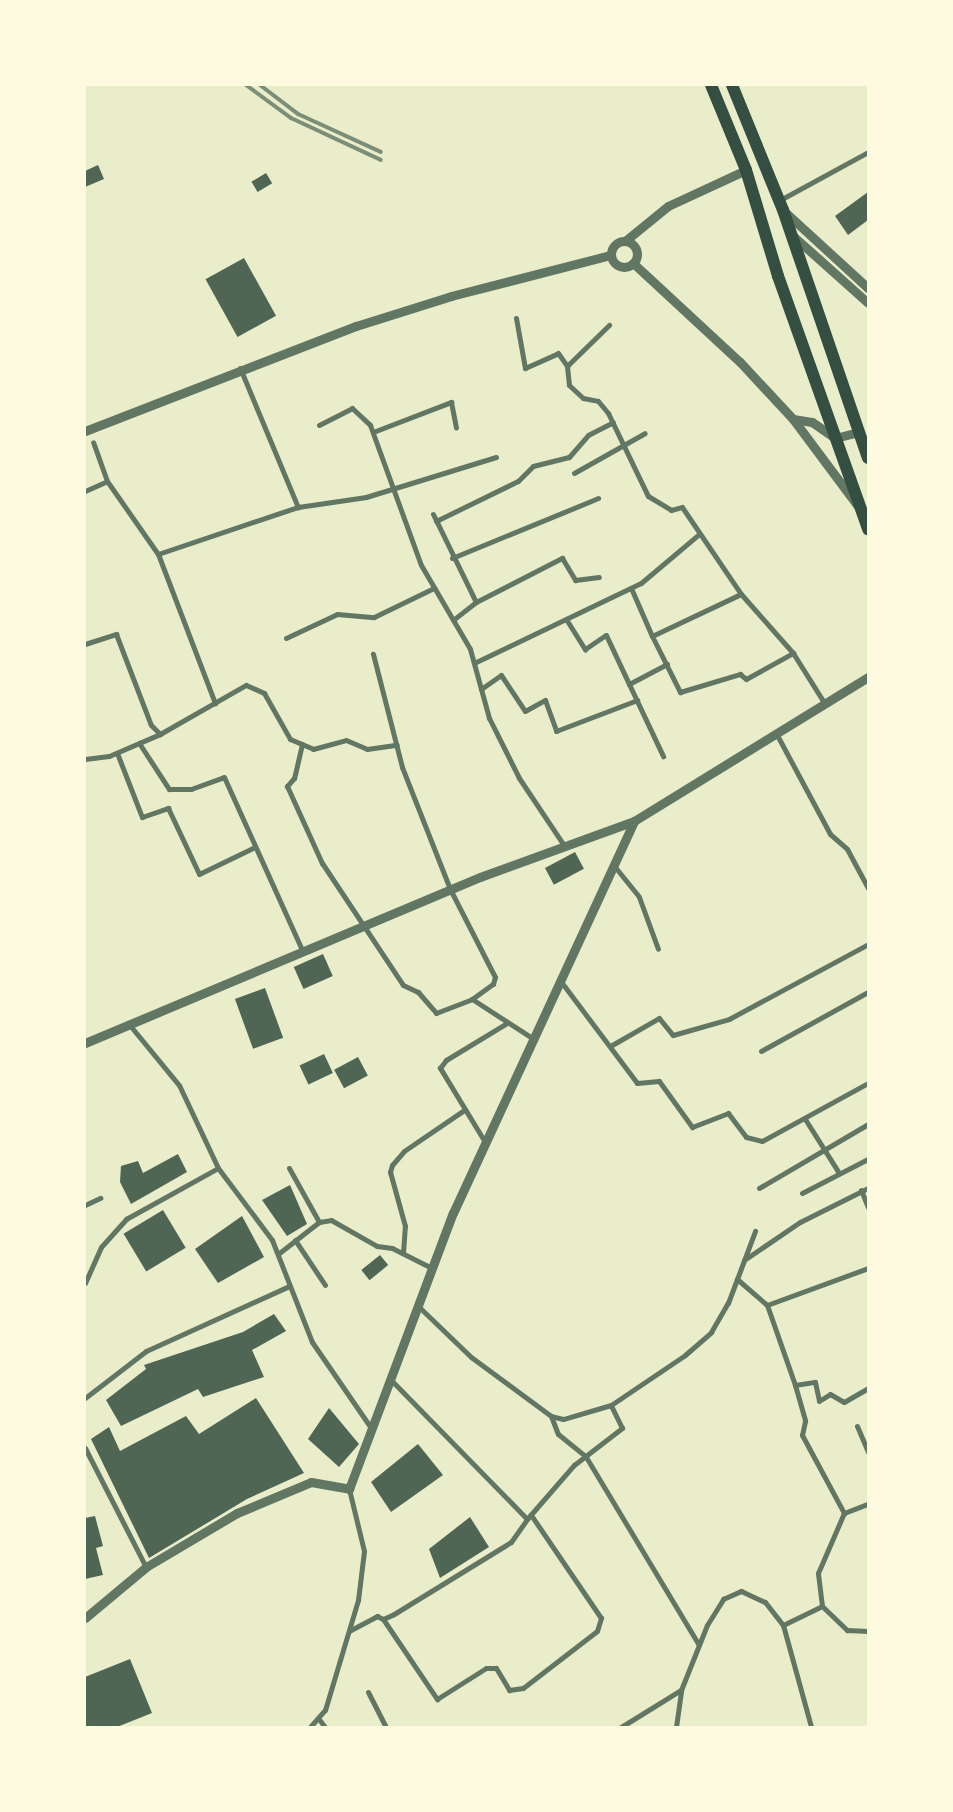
<!DOCTYPE html>
<style>
body{margin:0}
#map{position:relative;width:953px;height:1812px;overflow:hidden;background:#e9edc9;font-family:Rubik,sans-serif}
div>[style]{position:absolute}
[style*='--x']{left:calc(var(--x)*1px);top:calc(var(--y)*1px);width:calc(var(--w)*1px);rotate:calc(var(--a)*1deg)}
.building>*{inset:0;background:#4f6655;transform-origin:0 0}
.minor>*{height:5px;margin:-2.5px;padding:0 2.5px;transform-origin:2.5px;border-radius:2.5px;background:#617663}
.tertiary>*{height:9px;margin:-4.5px;padding:0 4.5px;transform-origin:4.5px;border-radius:4.5px;background:#617663}
.tertiary>.ring{margin:-4.5px;padding:0;box-sizing:content-box;background:none;border:9px solid #617663;border-radius:50%}
.primary>*{height:12px;margin:-6px;padding:0 6px;transform-origin:6px;border-radius:6px;background:#344e41}
.rail>*{height:4px;margin:-2px;padding:0 2px;transform-origin:2px;border-radius:2px;background:#7c8e77}
span{translate:-50% -50%;white-space:nowrap;text-align:center;line-height:1.15;-webkit-text-stroke:4px #fefae0;paint-order:stroke}
.frame{position:absolute;inset:0;border:86px solid #fefae0;pointer-events:none}
</style>
<div id="map">
<div class="building">
<div style="clip-path:polygon(98px 165px,104px 179px,85px 187px,85px 171px)"></div>
<div style="left:266px;top:173px;width:12px;height:17px;rotate:59deg"></div>
<div style="clip-path:polygon(868px 192px,868px 220px,848px 235px,835px 216px)"></div>
<div style="left:244px;top:258px;width:66px;height:44px;rotate:61deg"></div>
<div style="left:575px;top:852px;width:19px;height:34px;rotate:62deg"></div>
<div style="left:323px;top:954px;width:24px;height:32px;rotate:66deg"></div>
<div style="left:265px;top:988px;width:53px;height:32px;rotate:70deg"></div>
<div style="left:324px;top:1054px;width:21px;height:27px;rotate:65deg"></div>
<div style="left:358px;top:1057px;width:21px;height:27px;rotate:62deg"></div>
<div style="clip-path:polygon(178px 1154px,187px 1172px,131px 1204px,120px 1182px,121px 1166px,138px 1161px,143px 1173px)"></div>
<div style="clip-path:polygon(290px 1185px,307px 1224px,287px 1236px,262px 1200px)"></div>
<div style="left:163px;top:1210px;width:44px;height:46px;rotate:59deg"></div>
<div style="clip-path:polygon(242px 1216px,264px 1257px,218px 1283px,195px 1249px)"></div>
<div style="left:380px;top:1255px;width:13px;height:24px;rotate:51deg"></div>
<div style="clip-path:polygon(274px 1314px,286px 1331px,252px 1350px,264px 1377px,203px 1397px,198px 1389px,121px 1426px,106px 1400px,146px 1369px,144px 1365px,243px 1332px)"></div>
<div style="clip-path:polygon(256px 1398px,304px 1473px,247px 1499px,149px 1558px,91px 1439px,109px 1427px,120px 1451px,186px 1416px,199px 1434px)"></div>
<div style="clip-path:polygon(329px 1408px,359px 1444px,339px 1467px,308px 1439px)"></div>
<div style="clip-path:polygon(418px 1444px,443px 1475px,391px 1512px,371px 1482px)"></div>
<div style="clip-path:polygon(95px 1516px,103px 1546px,96px 1548px,103px 1575px,85px 1579px,85px 1518px)"></div>
<div style="clip-path:polygon(470px 1517px,489px 1547px,440px 1578px,429px 1549px)"></div>
<div style="clip-path:polygon(130px 1659px,152px 1713px,117px 1727px,85px 1727px,85px 1677px)"></div>
</div>
<div class="minor">
<div style="--x:780;--y:200;--w:100;--a:-28.6"></div>
<div style="--x:516;--y:318;--w:51;--a:79.8"></div>
<div style="--x:525;--y:368;--w:36;--a:-24"></div>
<div style="--x:558;--y:353;--w:16;--a:55"></div>
<div style="--x:567;--y:366;--w:59;--a:-44.3"></div>
<div style="--x:567;--y:366;--w:19;--a:84"></div>
<div style="--x:569;--y:385;--w:19;--a:43"></div>
<div style="--x:583;--y:398;--w:15;--a:11"></div>
<div style="--x:598;--y:401;--w:16;--a:50"></div>
<div style="--x:608;--y:413;--w:92;--a:64.3"></div>
<div style="--x:648;--y:496;--w:27;--a:31"></div>
<div style="--x:671;--y:510;--w:11;--a:-15"></div>
<div style="--x:682;--y:507;--w:105;--a:55.9"></div>
<div style="--x:741;--y:594;--w:79;--a:48.6"></div>
<div style="--x:793;--y:653;--w:60;--a:57.9"></div>
<div style="--x:240;--y:368;--w:151;--a:67.4"></div>
<div style="--x:319;--y:425;--w:37;--a:-27"></div>
<div style="--x:352;--y:408;--w:25;--a:43"></div>
<div style="--x:370;--y:425;--w:149;--a:70"></div>
<div style="--x:421;--y:565;--w:97;--a:59.7"></div>
<div style="--x:470;--y:649;--w:72;--a:74.6"></div>
<div style="--x:489;--y:718;--w:67;--a:63.4"></div>
<div style="--x:519;--y:778;--w:79;--a:56.3"></div>
<div style="--x:373;--y:432;--w:84;--a:-21"></div>
<div style="--x:451;--y:402;--w:26;--a:79"></div>
<div style="--x:574;--y:473;--w:81;--a:-29.4"></div>
<div style="--x:107;--y:481;--w:89;--a:55.1"></div>
<div style="--x:158;--y:554;--w:160;--a:69.1"></div>
<div style="--x:85;--y:491;--w:24;--a:-24"></div>
<div style="--x:107;--y:481;--w:41;--a:-109.7"></div>
<div style="--x:433;--y:514;--w:98;--a:64"></div>
<div style="--x:476;--y:602;--w:29;--a:142"></div>
<div style="--x:436;--y:521;--w:91;--a:-26"></div>
<div style="--x:518;--y:481;--w:21;--a:-45"></div>
<div style="--x:533;--y:466;--w:37;--a:-14"></div>
<div style="--x:569;--y:457;--w:29;--a:-49"></div>
<div style="--x:588;--y:435;--w:28;--a:-27"></div>
<div style="--x:158;--y:554;--w:148;--a:-18.6"></div>
<div style="--x:298;--y:507;--w:69;--a:-8.4"></div>
<div style="--x:366;--y:497;--w:136;--a:-17.1"></div>
<div style="--x:452;--y:558;--w:158;--a:-22.3"></div>
<div style="--x:631;--y:588;--w:52;--a:66.4"></div>
<div style="--x:652;--y:636;--w:98;--a:-25.3"></div>
<div style="--x:476;--y:602;--w:97;--a:-27.1"></div>
<div style="--x:562;--y:558;--w:26;--a:59"></div>
<div style="--x:575;--y:580;--w:24;--a:-7"></div>
<div style="--x:566;--y:619;--w:36;--a:58"></div>
<div style="--x:585;--y:649;--w:25;--a:-34"></div>
<div style="--x:606;--y:635;--w:54;--a:64.9"></div>
<div style="--x:629;--y:684;--w:43;--a:-27.8"></div>
<div style="--x:652;--y:636;--w:63;--a:63.4"></div>
<div style="--x:680;--y:692;--w:63;--a:-16.7"></div>
<div style="--x:740;--y:674;--w:8;--a:40"></div>
<div style="--x:746;--y:679;--w:54;--a:-29"></div>
<div style="--x:286;--y:638;--w:56;--a:-25.2"></div>
<div style="--x:337;--y:614;--w:37;--a:5"></div>
<div style="--x:374;--y:617;--w:67;--a:-25.8"></div>
<div style="--x:85;--y:644;--w:33;--a:-18"></div>
<div style="--x:116;--y:634;--w:97;--a:69"></div>
<div style="--x:151;--y:725;--w:13;--a:45"></div>
<div style="--x:474;--y:663;--w:185;--a:-25.6"></div>
<div style="--x:641;--y:583;--w:75;--a:-40.1"></div>
<div style="--x:629;--y:684;--w:80;--a:64.7"></div>
<div style="--x:481;--y:689;--w:24;--a:-35"></div>
<div style="--x:501;--y:675;--w:43;--a:56.3"></div>
<div style="--x:525;--y:711;--w:23;--a:-29"></div>
<div style="--x:545;--y:700;--w:33;--a:70"></div>
<div style="--x:556;--y:731;--w:87;--a:-20.9"></div>
<div style="--x:777;--y:735;--w:112;--a:61.8"></div>
<div style="--x:830;--y:834;--w:23;--a:41"></div>
<div style="--x:847;--y:849;--w:44;--a:61.7"></div>
<div style="--x:139;--y:743;--w:55;--a:56.9"></div>
<div style="--x:169;--y:789;--w:22;--a:0"></div>
<div style="--x:191;--y:789;--w:35;--a:-20"></div>
<div style="--x:224;--y:777;--w:190;--a:65.7"></div>
<div style="--x:302;--y:744;--w:35;--a:103"></div>
<div style="--x:294;--y:778;--w:11;--a:131"></div>
<div style="--x:287;--y:786;--w:85;--a:65.6"></div>
<div style="--x:322;--y:863;--w:146;--a:56.4"></div>
<div style="--x:403;--y:985;--w:17;--a:25"></div>
<div style="--x:418;--y:992;--w:28;--a:49"></div>
<div style="--x:436;--y:1013;--w:39;--a:-21"></div>
<div style="--x:472;--y:999;--w:26;--a:-36"></div>
<div style="--x:493;--y:984;--w:7;--a:-74"></div>
<div style="--x:495;--y:977;--w:99;--a:-117.1"></div>
<div style="--x:450;--y:889;--w:131;--a:-111.5"></div>
<div style="--x:402;--y:767;--w:117;--a:-104.4"></div>
<div style="--x:117;--y:753;--w:69;--a:68.7"></div>
<div style="--x:142;--y:817;--w:28;--a:-19"></div>
<div style="--x:168;--y:808;--w:73;--a:64.8"></div>
<div style="--x:199;--y:874;--w:62;--a:-25.7"></div>
<div style="--x:85;--y:759;--w:24;--a:-7"></div>
<div style="--x:109;--y:756;--w:56;--a:-23.3"></div>
<div style="--x:160;--y:734;--w:99;--a:-29.7"></div>
<div style="--x:246;--y:685;--w:20;--a:24"></div>
<div style="--x:264;--y:693;--w:53;--a:60.5"></div>
<div style="--x:290;--y:739;--w:25;--a:23"></div>
<div style="--x:313;--y:749;--w:34;--a:-15"></div>
<div style="--x:346;--y:740;--w:23;--a:23"></div>
<div style="--x:367;--y:749;--w:30;--a:-8"></div>
<div style="--x:615;--y:867;--w:38;--a:51"></div>
<div style="--x:639;--y:897;--w:55;--a:69.9"></div>
<div style="--x:559;--y:979;--w:130;--a:53.1"></div>
<div style="--x:637;--y:1083;--w:22;--a:-5"></div>
<div style="--x:659;--y:1081;--w:57;--a:54.3"></div>
<div style="--x:692;--y:1127;--w:39;--a:-21"></div>
<div style="--x:728;--y:1113;--w:30;--a:53"></div>
<div style="--x:746;--y:1137;--w:16;--a:14"></div>
<div style="--x:762;--y:1141;--w:121;--a:-28.7"></div>
<div style="--x:472;--y:999;--w:72;--a:33"></div>
<div style="--x:128;--y:1023;--w:80;--a:50.6"></div>
<div style="--x:179;--y:1085;--w:92;--a:64.8"></div>
<div style="--x:612;--y:1045;--w:54;--a:-29.9"></div>
<div style="--x:659;--y:1018;--w:22;--a:51"></div>
<div style="--x:673;--y:1035;--w:58;--a:-15.9"></div>
<div style="--x:729;--y:1019;--w:158;--a:-28.3"></div>
<div style="--x:761;--y:1051;--w:122;--a:-28.9"></div>
<div style="--x:805;--y:1119;--w:64;--a:57.8"></div>
<div style="--x:485;--y:1142;--w:87;--a:-121.3"></div>
<div style="--x:440;--y:1068;--w:10;--a:-53"></div>
<div style="--x:446;--y:1060;--w:71;--a:-31.2"></div>
<div style="--x:289;--y:1168;--w:62;--a:60.9"></div>
<div style="--x:759;--y:1188;--w:126;--a:-30.4"></div>
<div style="--x:861;--y:1190;--w:18;--a:68"></div>
<div style="--x:802;--y:1193;--w:74;--a:-27.3"></div>
<div style="--x:85;--y:1205;--w:17;--a:-25"></div>
<div style="--x:295;--y:1240;--w:54;--a:56.3"></div>
<div style="--x:403;--y:1253;--w:27;--a:-86"></div>
<div style="--x:405;--y:1226;--w:56;--a:-105.5"></div>
<div style="--x:390;--y:1172;--w:7;--a:-74"></div>
<div style="--x:392;--y:1165;--w:18;--a:-49"></div>
<div style="--x:404;--y:1151;--w:73;--a:-34.3"></div>
<div style="--x:278;--y:1254;--w:52;--a:-38"></div>
<div style="--x:319;--y:1222;--w:12;--a:-9"></div>
<div style="--x:331;--y:1220;--w:53;--a:29.5"></div>
<div style="--x:377;--y:1246;--w:15;--a:8"></div>
<div style="--x:392;--y:1248;--w:45;--a:26.6"></div>
<div style="--x:744;--y:1260;--w:68;--a:-34.2"></div>
<div style="--x:800;--y:1222;--w:76;--a:-26.6"></div>
<div style="--x:737;--y:1279;--w:40;--a:41"></div>
<div style="--x:767;--y:1305;--w:85;--a:70.7"></div>
<div style="--x:795;--y:1385;--w:20;--a:-9"></div>
<div style="--x:815;--y:1382;--w:19;--a:78"></div>
<div style="--x:819;--y:1401;--w:13;--a:-32"></div>
<div style="--x:830;--y:1394;--w:16;--a:30"></div>
<div style="--x:844;--y:1402;--w:28;--a:-30"></div>
<div style="--x:85;--y:1283;--w:39;--a:-66"></div>
<div style="--x:101;--y:1247;--w:38;--a:-48"></div>
<div style="--x:126;--y:1219;--w:105;--a:-29"></div>
<div style="--x:218;--y:1168;--w:90;--a:53.1"></div>
<div style="--x:272;--y:1240;--w:110;--a:68.6"></div>
<div style="--x:312;--y:1342;--w:104;--a:55.5"></div>
<div style="--x:767;--y:1305;--w:108;--a:-20.1"></div>
<div style="--x:392;--y:1381;--w:193;--a:45.6"></div>
<div style="--x:527;--y:1519;--w:72;--a:-49"></div>
<div style="--x:574;--y:1465;--w:61;--a:-37.6"></div>
<div style="--x:622;--y:1428;--w:25;--a:-116"></div>
<div style="--x:611;--y:1405;--w:50;--a:163.7"></div>
<div style="--x:563;--y:1419;--w:12;--a:-166"></div>
<div style="--x:551;--y:1416;--w:99;--a:-143.6"></div>
<div style="--x:471;--y:1357;--w:71;--a:-136.1"></div>
<div style="--x:795;--y:1385;--w:37;--a:74"></div>
<div style="--x:805;--y:1421;--w:14;--a:102"></div>
<div style="--x:802;--y:1435;--w:89;--a:61.7"></div>
<div style="--x:844;--y:1513;--w:26;--a:-21"></div>
<div style="--x:85;--y:1398;--w:77;--a:-37.6"></div>
<div style="--x:146;--y:1351;--w:157;--a:-24.4"></div>
<div style="--x:611;--y:1405;--w:89;--a:-34"></div>
<div style="--x:685;--y:1355;--w:35;--a:-41"></div>
<div style="--x:711;--y:1332;--w:34;--a:-60"></div>
<div style="--x:728;--y:1303;--w:77;--a:-69.4"></div>
<div style="--x:551;--y:1416;--w:19;--a:69"></div>
<div style="--x:558;--y:1434;--w:36;--a:39"></div>
<div style="--x:586;--y:1457;--w:219;--a:59"></div>
<div style="--x:857;--y:1426;--w:28;--a:67"></div>
<div style="--x:85;--y:1448;--w:134;--a:62.9"></div>
<div style="--x:822;--y:1606;--w:35;--a:44"></div>
<div style="--x:847;--y:1630;--w:21;--a:3"></div>
<div style="--x:383;--y:1619;--w:97;--a:56"></div>
<div style="--x:437;--y:1699;--w:58;--a:-32.3"></div>
<div style="--x:486;--y:1668;--w:10;--a:0"></div>
<div style="--x:496;--y:1668;--w:26;--a:59"></div>
<div style="--x:509;--y:1690;--w:14;--a:-8"></div>
<div style="--x:523;--y:1688;--w:93;--a:-37.6"></div>
<div style="--x:597;--y:1631;--w:14;--a:-73"></div>
<div style="--x:601;--y:1618;--w:125;--a:-124.2"></div>
<div style="--x:783;--y:1625;--w:43;--a:-26"></div>
<div style="--x:822;--y:1606;--w:33;--a:-97"></div>
<div style="--x:818;--y:1573;--w:65;--a:-66.6"></div>
<div style="--x:349;--y:1631;--w:32;--a:-28"></div>
<div style="--x:377;--y:1616;--w:7;--a:27"></div>
<div style="--x:383;--y:1619;--w:12;--a:-24"></div>
<div style="--x:394;--y:1614;--w:137;--a:-31.6"></div>
<div style="--x:511;--y:1542;--w:28;--a:-55"></div>
<div style="--x:368;--y:1692;--w:39;--a:63"></div>
<div style="--x:318;--y:1718;--w:11;--a:52"></div>
<div style="--x:310;--y:1727;--w:23;--a:-49"></div>
<div style="--x:325;--y:1710;--w:115;--a:-73.3"></div>
<div style="--x:358;--y:1600;--w:49;--a:-83"></div>
<div style="--x:364;--y:1551;--w:64;--a:-103.6"></div>
<div style="--x:621;--y:1727;--w:70;--a:-31.7"></div>
<div style="--x:676;--y:1727;--w:37;--a:-82"></div>
<div style="--x:681;--y:1690;--w:70;--a:-68.2"></div>
<div style="--x:707;--y:1625;--w:31;--a:-58"></div>
<div style="--x:723;--y:1599;--w:20;--a:-24"></div>
<div style="--x:741;--y:1591;--w:26;--a:25"></div>
<div style="--x:765;--y:1602;--w:29;--a:52"></div>
<div style="--x:783;--y:1625;--w:106;--a:74.6"></div>
</div>
<div class="tertiary">
<div style="--x:785;--y:212;--w:113;--a:42.5"></div>
<div style="--x:792;--y:235;--w:102;--a:41.8"></div>
<div style="--x:625;--y:241;--w:55;--a:-39.1"></div>
<div style="--x:668;--y:206;--w:86;--a:-24.8"></div>
<div class="ring" style="left:611px;top:241px;width:17px;height:17px"></div>
<div style="--x:633;--y:263;--w:146;--a:42.8"></div>
<div style="--x:740;--y:362;--w:78;--a:47.1"></div>
<div style="--x:793;--y:419;--w:107;--a:53.3"></div>
<div style="--x:793;--y:419;--w:19;--a:9"></div>
<div style="--x:812;--y:422;--w:28;--a:35"></div>
<div style="--x:835;--y:438;--w:25;--a:-14"></div>
<div style="--x:85;--y:431;--w:291;--a:-21.2"></div>
<div style="--x:356;--y:326;--w:100;--a:-17.5"></div>
<div style="--x:451;--y:296;--w:165;--a:-14.4"></div>
<div style="--x:85;--y:1043;--w:428;--a:-22.8"></div>
<div style="--x:480;--y:877;--w:164;--a:-20"></div>
<div style="--x:85;--y:1618;--w:80;--a:-39.9"></div>
<div style="--x:146;--y:1567;--w:106;--a:-30.7"></div>
<div style="--x:237;--y:1513;--w:80;--a:-22.7"></div>
<div style="--x:311;--y:1482;--w:39;--a:10"></div>
<div style="--x:349;--y:1489;--w:295;--a:-69.4"></div>
<div style="--x:453;--y:1213;--w:432;--a:-65.2"></div>
<div style="--x:634;--y:821;--w:275;--a:-31.6"></div>
</div>
<div class="primary">
<div style="--x:711;--y:85;--w:92;--a:67.6"></div>
<div style="--x:746;--y:170;--w:111;--a:73.2"></div>
<div style="--x:778;--y:276;--w:269;--a:70.4"></div>
<div style="--x:732;--y:85;--w:135;--a:67.8"></div>
<div style="--x:783;--y:210;--w:262;--a:71.1"></div>
</div>
<div class="rail">
<div style="--x:246;--y:85;--w:56;--a:36.3"></div>
<div style="--x:291;--y:118;--w:99;--a:25"></div>
<div style="--x:260;--y:85;--w:48;--a:37.3"></div>
<div style="--x:298;--y:114;--w:91;--a:24.6"></div>
</div>
<div class="frame"></div>
</div>
